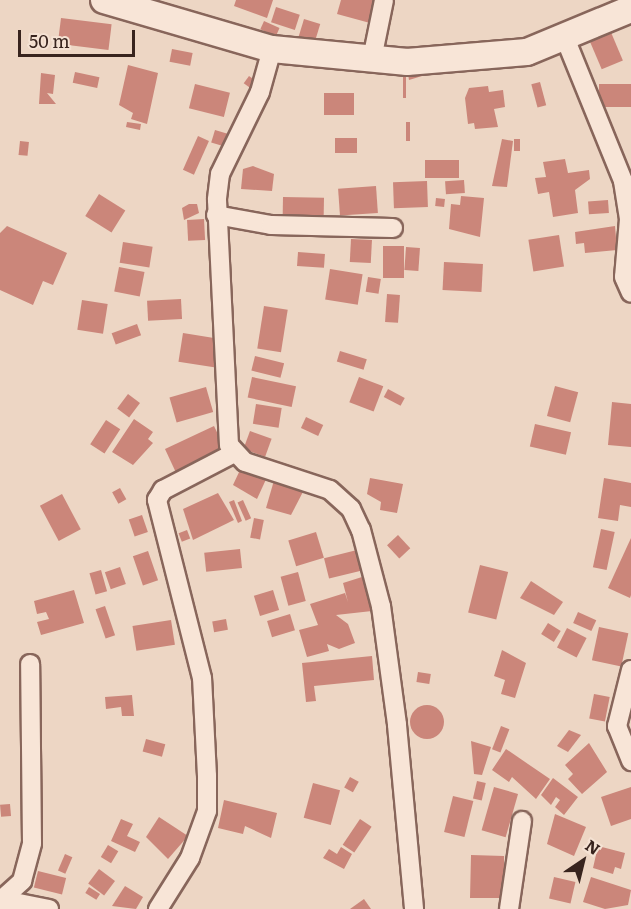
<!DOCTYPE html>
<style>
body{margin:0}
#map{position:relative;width:631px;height:909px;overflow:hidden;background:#edd6c4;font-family:Literata,serif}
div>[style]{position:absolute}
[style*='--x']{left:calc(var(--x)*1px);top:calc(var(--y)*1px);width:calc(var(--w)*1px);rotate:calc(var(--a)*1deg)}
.building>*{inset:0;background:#cb867a;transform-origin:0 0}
.round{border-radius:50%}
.roads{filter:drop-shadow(2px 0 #88665b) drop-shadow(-2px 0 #88665b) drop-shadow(0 2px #88665b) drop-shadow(0 -2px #88665b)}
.street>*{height:18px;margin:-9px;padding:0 9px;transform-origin:9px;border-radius:9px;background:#f8e5d7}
.secondary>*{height:26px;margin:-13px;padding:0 13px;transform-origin:13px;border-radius:13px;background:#f8e5d7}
span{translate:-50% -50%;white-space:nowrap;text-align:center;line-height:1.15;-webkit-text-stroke:5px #f5e2d3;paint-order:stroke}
.north{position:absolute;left:553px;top:831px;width:60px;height:60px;-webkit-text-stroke:4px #f5e2d3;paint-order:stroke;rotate:35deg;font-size:16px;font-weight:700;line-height:24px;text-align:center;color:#38241e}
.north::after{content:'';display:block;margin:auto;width:21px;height:27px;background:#38241e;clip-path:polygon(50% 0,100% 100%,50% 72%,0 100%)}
.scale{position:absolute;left:18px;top:30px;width:117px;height:27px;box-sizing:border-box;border:3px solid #38241e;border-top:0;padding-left:8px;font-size:18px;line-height:21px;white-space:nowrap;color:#38241e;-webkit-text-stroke:4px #f5e2d3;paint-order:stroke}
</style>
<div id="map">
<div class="building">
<div style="clip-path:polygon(236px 0,273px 0,267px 18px,234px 6px)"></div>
<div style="clip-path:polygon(341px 0,375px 0,370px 23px,337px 14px)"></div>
<div style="left:276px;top:7px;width:25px;height:16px;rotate:18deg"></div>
<div style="left:61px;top:18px;width:51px;height:26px;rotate:7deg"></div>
<div style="left:304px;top:19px;width:17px;height:20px;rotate:17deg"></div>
<div style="left:264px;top:21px;width:17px;height:9px;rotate:24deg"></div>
<div style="left:610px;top:30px;width:33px;height:23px;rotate:67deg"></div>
<div style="left:172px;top:49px;width:21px;height:13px;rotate:11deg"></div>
<div style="clip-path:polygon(128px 65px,158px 73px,147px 124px,131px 119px,133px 113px,119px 105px)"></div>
<div style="left:75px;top:72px;width:25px;height:11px;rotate:12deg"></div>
<div style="clip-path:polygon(41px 73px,55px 75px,53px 94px,47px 93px,56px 104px,39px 104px)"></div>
<div style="clip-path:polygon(408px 74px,420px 75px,422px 76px,409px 80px)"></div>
<div style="left:249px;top:76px;width:9px;height:9px;rotate:36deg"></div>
<div style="left:403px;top:76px;width:3px;height:22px"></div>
<div style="left:540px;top:82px;width:24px;height:9px;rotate:75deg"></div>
<div style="left:195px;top:84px;width:36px;height:25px;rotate:14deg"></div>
<div style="left:631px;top:84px;width:23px;height:32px;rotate:90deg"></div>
<div style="clip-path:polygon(488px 86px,489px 92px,503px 90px,505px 107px,494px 109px,498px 127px,475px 129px,474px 123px,468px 124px,465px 98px,469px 88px)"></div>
<div style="left:324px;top:93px;width:30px;height:22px"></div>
<div style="clip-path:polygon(127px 122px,141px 124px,140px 130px,126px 127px)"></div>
<div style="left:406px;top:122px;width:4px;height:19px"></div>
<div style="left:215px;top:130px;width:14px;height:13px;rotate:17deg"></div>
<div style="left:198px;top:136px;width:12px;height:37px;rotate:24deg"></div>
<div style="left:335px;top:138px;width:22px;height:15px"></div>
<div style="clip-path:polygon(502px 139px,513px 141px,507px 187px,492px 186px)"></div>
<div style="left:514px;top:139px;width:6px;height:12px"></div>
<div style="left:20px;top:141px;width:9px;height:14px;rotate:6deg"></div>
<div style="clip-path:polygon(565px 159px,568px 173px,589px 170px,590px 179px,575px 190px,578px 213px,553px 217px,549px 192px,538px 194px,535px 178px,546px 177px,543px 162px)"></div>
<div style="left:425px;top:160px;width:34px;height:18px"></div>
<div style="clip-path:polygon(253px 166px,274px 174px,272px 191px,241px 189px,243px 169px)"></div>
<div style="left:464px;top:180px;width:13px;height:19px;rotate:86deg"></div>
<div style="left:427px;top:181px;width:26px;height:34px;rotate:88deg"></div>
<div style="left:376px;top:186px;width:27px;height:38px;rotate:86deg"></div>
<div style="left:99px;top:194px;width:31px;height:26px;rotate:32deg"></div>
<div style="clip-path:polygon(461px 196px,484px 198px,480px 237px,449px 229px,451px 204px,460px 205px)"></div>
<div style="left:283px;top:197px;width:41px;height:25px;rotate:1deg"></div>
<div style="left:436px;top:198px;width:9px;height:8px;rotate:6deg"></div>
<div style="left:608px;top:200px;width:13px;height:20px;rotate:86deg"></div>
<div style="clip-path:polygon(189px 204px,197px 204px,199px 213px,184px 220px,182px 208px)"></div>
<div style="left:204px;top:219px;width:21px;height:17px;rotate:87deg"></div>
<div style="clip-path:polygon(7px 226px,67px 253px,53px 285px,43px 281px,33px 305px,0 290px,0 233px)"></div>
<div style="clip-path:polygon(615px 226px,617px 250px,585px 253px,584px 243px,576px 244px,575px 232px)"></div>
<div style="left:559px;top:235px;width:32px;height:31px;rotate:81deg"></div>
<div style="left:351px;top:239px;width:21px;height:23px;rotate:3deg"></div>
<div style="left:123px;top:242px;width:30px;height:21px;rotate:9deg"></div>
<div style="left:383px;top:246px;width:21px;height:32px"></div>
<div style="left:406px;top:247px;width:14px;height:23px;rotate:4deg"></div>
<div style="left:298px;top:252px;width:27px;height:14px;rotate:4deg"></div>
<div style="left:444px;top:262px;width:39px;height:28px;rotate:3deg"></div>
<div style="left:119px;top:267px;width:26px;height:25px;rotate:11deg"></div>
<div style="left:330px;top:269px;width:33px;height:31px;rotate:9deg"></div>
<div style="left:368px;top:277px;width:13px;height:15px;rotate:9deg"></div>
<div style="left:387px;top:294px;width:13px;height:28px;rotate:4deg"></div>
<div style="left:181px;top:299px;width:20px;height:34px;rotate:87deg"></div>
<div style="left:82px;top:300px;width:26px;height:30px;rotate:9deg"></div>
<div style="left:264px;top:306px;width:24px;height:43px;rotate:9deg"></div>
<div style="left:137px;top:324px;width:12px;height:27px;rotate:70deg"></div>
<div style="left:183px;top:333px;width:36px;height:29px;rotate:9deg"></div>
<div style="left:340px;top:351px;width:28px;height:11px;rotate:17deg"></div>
<div style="left:255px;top:356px;width:30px;height:15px;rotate:14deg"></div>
<div style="left:252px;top:377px;width:45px;height:21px;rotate:12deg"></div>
<div style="left:359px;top:377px;width:26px;height:27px;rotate:21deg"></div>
<div style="left:555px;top:386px;width:24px;height:31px;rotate:15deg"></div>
<div style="left:206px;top:387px;width:26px;height:38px;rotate:74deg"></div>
<div style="left:388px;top:389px;width:19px;height:9px;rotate:28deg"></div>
<div style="left:128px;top:394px;width:15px;height:18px;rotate:37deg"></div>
<div style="clip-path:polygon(612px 402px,631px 404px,631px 447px,608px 445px)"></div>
<div style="left:256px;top:404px;width:26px;height:20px;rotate:9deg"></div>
<div style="left:306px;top:417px;width:19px;height:12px;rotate:25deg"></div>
<div style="clip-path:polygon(134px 419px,153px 432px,148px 439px,153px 443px,133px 465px,112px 452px)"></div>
<div style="left:106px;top:420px;width:17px;height:29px;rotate:33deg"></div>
<div style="left:535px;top:424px;width:37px;height:23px;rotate:13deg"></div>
<div style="clip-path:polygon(214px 426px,225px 449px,178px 477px,165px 449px)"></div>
<div style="left:250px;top:431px;width:23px;height:19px;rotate:20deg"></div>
<div style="clip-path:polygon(240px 470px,268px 475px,257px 499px,233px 485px)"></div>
<div style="clip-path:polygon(275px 477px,306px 486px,291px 515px,266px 508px)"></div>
<div style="clip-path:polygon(370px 478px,403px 484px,397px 513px,380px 510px,381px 502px,367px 494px)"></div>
<div style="clip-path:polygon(604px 478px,631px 483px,631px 507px,620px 505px,618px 521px,598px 518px)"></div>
<div style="left:120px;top:488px;width:13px;height:9px;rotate:61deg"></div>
<div style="clip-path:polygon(218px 493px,234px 520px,193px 540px,183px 509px)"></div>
<div style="left:62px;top:494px;width:40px;height:25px;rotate:62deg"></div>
<div style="clip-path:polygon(234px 500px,242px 521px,238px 523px,229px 502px)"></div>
<div style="left:243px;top:500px;width:20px;height:6px;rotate:66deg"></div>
<div style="left:142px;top:515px;width:18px;height:14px;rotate:71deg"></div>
<div style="left:254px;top:518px;width:10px;height:20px;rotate:11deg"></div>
<div style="left:601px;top:529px;width:14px;height:39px;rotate:12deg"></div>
<div style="left:187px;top:530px;width:9px;height:9px;rotate:69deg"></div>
<div style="left:316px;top:532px;width:27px;height:29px;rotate:73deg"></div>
<div style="left:398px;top:535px;width:18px;height:15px;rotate:47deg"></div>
<div style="clip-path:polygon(631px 538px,631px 595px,630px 598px,608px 588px)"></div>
<div style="left:240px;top:549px;width:19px;height:36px;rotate:84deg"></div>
<div style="left:357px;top:550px;width:21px;height:34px;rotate:76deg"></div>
<div style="left:148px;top:551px;width:31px;height:16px;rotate:71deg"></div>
<div style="left:480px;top:565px;width:29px;height:49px;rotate:14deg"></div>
<div style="left:120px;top:567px;width:18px;height:16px;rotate:71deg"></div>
<div style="left:101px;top:570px;width:22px;height:12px;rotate:74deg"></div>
<div style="left:298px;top:572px;width:30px;height:18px;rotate:75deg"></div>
<div style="clip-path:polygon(362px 577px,372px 611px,336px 615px,348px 624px,355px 643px,339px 649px,327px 644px,329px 651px,307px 657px,299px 630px,318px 625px,310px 604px,345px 593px,348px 602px,343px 583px)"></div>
<div style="clip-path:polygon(531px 581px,563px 602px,554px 615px,520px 598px)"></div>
<div style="clip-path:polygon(74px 590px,84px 623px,41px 635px,37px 622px,49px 619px,46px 612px,37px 614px,34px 601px)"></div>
<div style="left:273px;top:590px;width:21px;height:20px;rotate:73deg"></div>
<div style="left:105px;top:606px;width:31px;height:10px;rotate:71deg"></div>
<div style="left:578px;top:612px;width:20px;height:12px;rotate:24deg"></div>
<div style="left:290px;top:614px;width:17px;height:24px;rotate:73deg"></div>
<div style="left:226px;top:619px;width:11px;height:14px;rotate:80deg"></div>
<div style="left:171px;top:620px;width:25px;height:39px;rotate:81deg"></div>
<div style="left:548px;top:623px;width:15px;height:13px;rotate:32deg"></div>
<div style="left:599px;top:627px;width:30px;height:34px;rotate:12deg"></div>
<div style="left:567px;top:628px;width:22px;height:22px;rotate:27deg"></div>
<div style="clip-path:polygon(502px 650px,526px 663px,515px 698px,501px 694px,505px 680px,494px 676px)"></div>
<div style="clip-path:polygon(372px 656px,374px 680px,314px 686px,316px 701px,306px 702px,302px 663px)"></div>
<div style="left:418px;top:672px;width:13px;height:10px;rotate:9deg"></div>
<div style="left:594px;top:694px;width:16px;height:25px;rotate:11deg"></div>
<div style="clip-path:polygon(132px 695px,134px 716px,122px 716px,121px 707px,106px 709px,105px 697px)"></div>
<div class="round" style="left:410px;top:705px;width:34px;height:34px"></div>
<div style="left:501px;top:726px;width:9px;height:25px;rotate:21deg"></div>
<div style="clip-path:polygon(569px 730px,581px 735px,568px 752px,557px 746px)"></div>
<div style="left:146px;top:739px;width:20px;height:13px;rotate:15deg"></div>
<div style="clip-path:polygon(471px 741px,491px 747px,482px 775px,474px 774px)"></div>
<div style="clip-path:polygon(589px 743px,607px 772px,582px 794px,568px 779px,573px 774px,565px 765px)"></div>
<div style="clip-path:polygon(506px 749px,550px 779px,536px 799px,512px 777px,509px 782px,492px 770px)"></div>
<div style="left:350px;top:777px;width:10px;height:12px;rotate:29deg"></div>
<div style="clip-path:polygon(553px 778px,578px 797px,564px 815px,555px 807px,560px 800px,556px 797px,551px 805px,541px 795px)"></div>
<div style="left:477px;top:781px;width:9px;height:18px;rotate:13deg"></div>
<div style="left:313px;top:783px;width:28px;height:36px;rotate:15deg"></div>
<div style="left:494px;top:787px;width:25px;height:45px;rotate:16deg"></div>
<div style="clip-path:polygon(631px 787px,631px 819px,611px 826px,601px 797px)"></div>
<div style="left:453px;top:796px;width:21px;height:37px;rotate:14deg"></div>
<div style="clip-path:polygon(224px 800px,277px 813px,271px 838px,245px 826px,243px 834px,218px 828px)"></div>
<div style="left:10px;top:804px;width:12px;height:10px;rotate:85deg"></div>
<div style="clip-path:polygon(555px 814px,586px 827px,574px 856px,547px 844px)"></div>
<div style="clip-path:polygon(159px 817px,188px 836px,168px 859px,146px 837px)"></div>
<div style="clip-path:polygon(121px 819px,133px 824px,127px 836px,140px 842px,135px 852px,111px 841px)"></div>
<div style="left:360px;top:819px;width:14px;height:31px;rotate:34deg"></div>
<div style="left:108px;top:845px;width:12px;height:14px;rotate:31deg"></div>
<div style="clip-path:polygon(598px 846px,625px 853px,621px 869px,615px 867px,613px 874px,593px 868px)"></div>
<div style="clip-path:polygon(341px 847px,352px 854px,344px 869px,323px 858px,329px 849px,337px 854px)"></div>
<div style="left:65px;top:854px;width:8px;height:18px;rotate:23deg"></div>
<div style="clip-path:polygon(471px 855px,504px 856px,504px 869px,512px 869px,504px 898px,470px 898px)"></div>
<div style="left:99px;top:869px;width:20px;height:18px;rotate:37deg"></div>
<div style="left:38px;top:871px;width:29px;height:17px;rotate:14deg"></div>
<div style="left:554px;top:877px;width:22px;height:22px;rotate:13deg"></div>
<div style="clip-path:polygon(591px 877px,631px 890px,628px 905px,605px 909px,583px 902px)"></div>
<div style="clip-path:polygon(125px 886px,143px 897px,136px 909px,112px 906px)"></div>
<div style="left:89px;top:887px;width:13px;height:7px;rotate:32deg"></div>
<div style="clip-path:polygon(364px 899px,371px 909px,350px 909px)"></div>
</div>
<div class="roads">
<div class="street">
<div style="--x:565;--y:38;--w:154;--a:67.9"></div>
<div style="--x:623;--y:181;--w:38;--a:81"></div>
<div style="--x:629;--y:219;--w:58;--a:94.9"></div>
<div style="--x:624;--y:277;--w:17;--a:66"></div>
<div style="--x:272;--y:49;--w:45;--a:105.6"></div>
<div style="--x:260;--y:92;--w:91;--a:116"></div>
<div style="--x:220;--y:174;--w:26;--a:97"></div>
<div style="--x:217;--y:200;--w:245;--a:87.2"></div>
<div style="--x:229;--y:445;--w:23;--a:47"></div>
<div style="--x:245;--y:462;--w:89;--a:18.2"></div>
<div style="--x:330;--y:490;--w:28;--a:42"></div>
<div style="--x:351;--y:509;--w:23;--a:65"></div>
<div style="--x:361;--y:530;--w:79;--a:75.3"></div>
<div style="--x:381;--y:606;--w:120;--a:82.3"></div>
<div style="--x:397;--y:725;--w:185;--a:84.7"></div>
<div style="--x:372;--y:59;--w:60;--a:-78.5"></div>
<div style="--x:216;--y:215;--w:56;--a:10.3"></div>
<div style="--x:271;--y:225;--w:122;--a:1.4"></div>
<div style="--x:631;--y:670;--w:58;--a:104"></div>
<div style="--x:617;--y:726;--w:38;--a:68"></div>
<div style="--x:4;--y:900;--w:46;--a:11.3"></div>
<div style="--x:0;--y:901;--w:30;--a:-42"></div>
<div style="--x:22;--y:881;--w:39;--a:-75"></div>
<div style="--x:32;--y:843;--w:179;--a:-90.6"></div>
<div style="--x:158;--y:909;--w:60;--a:-57.9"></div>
<div style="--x:190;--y:858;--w:50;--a:-70.1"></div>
<div style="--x:207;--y:811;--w:35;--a:-90"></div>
<div style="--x:207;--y:776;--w:98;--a:-92.9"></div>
<div style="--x:202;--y:678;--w:184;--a:-104.2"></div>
<div style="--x:157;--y:500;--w:12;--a:-59"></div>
<div style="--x:163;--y:490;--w:80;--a:-27.5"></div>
<div style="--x:509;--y:909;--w:89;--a:-81.6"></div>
</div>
<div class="secondary">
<div style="--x:104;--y:0;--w:175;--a:16.3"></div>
<div style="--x:272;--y:49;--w:136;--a:5.5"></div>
<div style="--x:407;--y:62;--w:120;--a:-4.8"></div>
<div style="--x:527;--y:52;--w:113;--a:-22.5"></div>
</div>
</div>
<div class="north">N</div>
<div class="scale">50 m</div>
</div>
